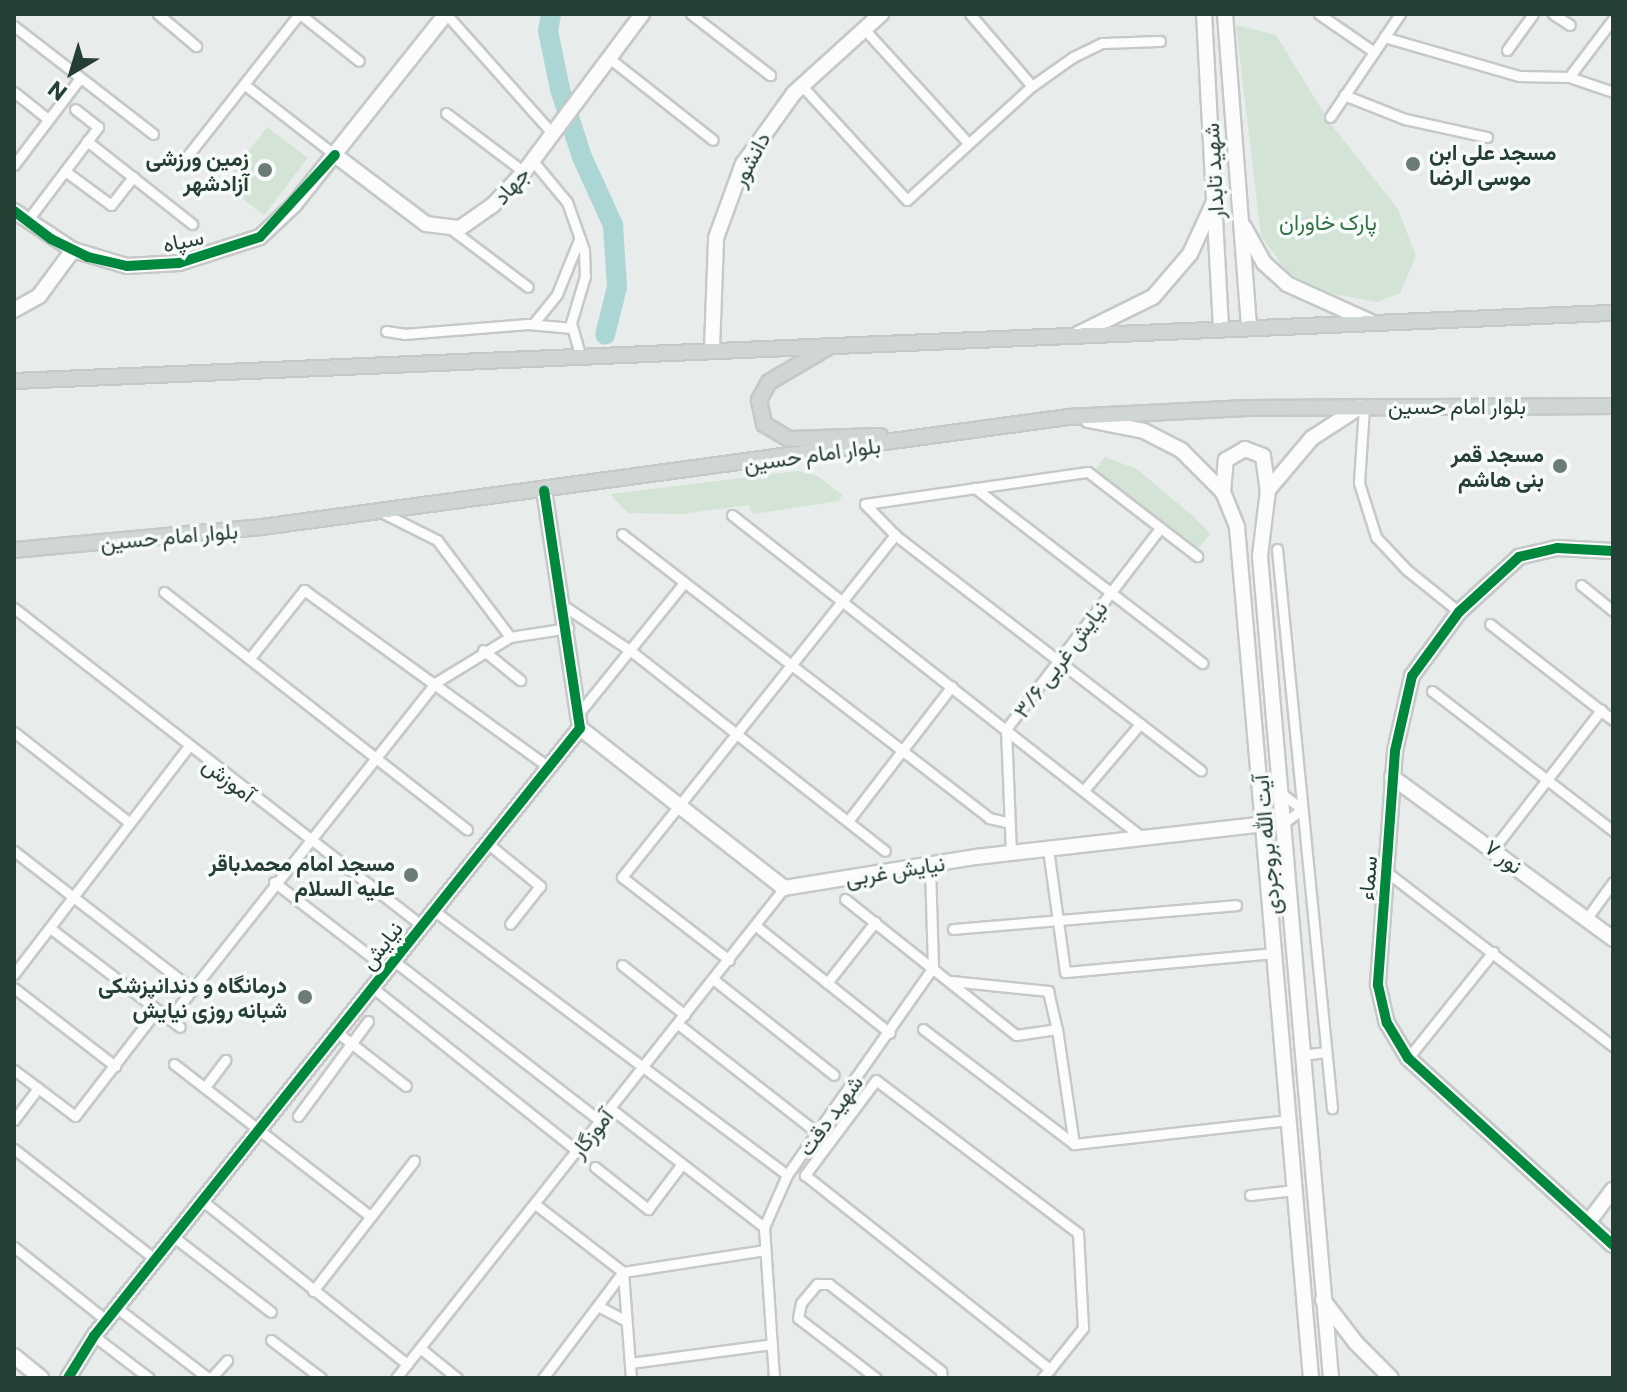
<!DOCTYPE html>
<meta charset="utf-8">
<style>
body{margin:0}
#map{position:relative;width:1627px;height:1392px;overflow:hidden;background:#e8ecea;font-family:Commissioner,Vazirmatn,sans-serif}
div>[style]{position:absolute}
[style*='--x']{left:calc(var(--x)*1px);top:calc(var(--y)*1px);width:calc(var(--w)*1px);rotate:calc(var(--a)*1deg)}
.green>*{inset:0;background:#d3e4d6;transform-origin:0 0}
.river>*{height:20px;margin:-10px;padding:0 10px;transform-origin:10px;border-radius:10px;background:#acd6d6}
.roads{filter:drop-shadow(2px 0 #c5c9c7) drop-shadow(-2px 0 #c5c9c7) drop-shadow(0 2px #c5c9c7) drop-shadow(0 -2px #c5c9c7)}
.street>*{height:9px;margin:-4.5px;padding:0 4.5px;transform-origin:4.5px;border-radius:4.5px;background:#fcfcfc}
.secondary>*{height:14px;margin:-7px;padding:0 7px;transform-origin:7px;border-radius:7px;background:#fcfcfc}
.primary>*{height:14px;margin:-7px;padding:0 7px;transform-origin:7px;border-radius:7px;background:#d0d6d4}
.cycleway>*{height:10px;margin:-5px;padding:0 5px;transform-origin:5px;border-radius:5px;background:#00873e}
.dots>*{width:22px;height:22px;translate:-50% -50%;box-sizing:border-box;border:4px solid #f6faf8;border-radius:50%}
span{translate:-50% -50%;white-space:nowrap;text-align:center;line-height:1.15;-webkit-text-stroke:7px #f6faf8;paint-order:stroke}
.poi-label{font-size:22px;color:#263f35;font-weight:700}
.left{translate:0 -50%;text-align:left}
.right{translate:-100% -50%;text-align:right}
.street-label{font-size:22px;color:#263f35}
.park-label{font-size:22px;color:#337244}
.frame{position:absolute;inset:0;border:16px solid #263f35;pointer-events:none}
.north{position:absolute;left:32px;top:32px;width:80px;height:80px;-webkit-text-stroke:6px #f6faf8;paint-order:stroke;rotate:218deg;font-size:22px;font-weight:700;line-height:32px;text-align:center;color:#263f35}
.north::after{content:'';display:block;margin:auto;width:28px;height:36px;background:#263f35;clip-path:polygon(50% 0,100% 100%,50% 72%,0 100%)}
</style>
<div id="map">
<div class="green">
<div style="clip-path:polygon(1236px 25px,1276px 35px,1330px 123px,1398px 209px,1416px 256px,1400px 293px,1377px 302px,1333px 294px,1289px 274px,1261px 236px)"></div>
<div style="left:267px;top:127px;width:51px;height:72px;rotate:37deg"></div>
<div style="clip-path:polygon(1105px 457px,1137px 469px,1193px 516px,1210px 534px,1197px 550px,1096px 469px)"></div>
<div style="clip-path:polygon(798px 471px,818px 476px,842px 495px,839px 501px,753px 514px,748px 505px,682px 514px,628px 513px,610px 494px)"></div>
</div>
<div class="river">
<div style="--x:551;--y:14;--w:17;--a:100"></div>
<div style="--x:548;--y:31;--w:59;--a:78.3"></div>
<div style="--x:560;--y:89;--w:71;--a:72.1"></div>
<div style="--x:582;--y:157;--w:75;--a:65.5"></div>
<div style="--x:613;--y:225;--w:62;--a:86.3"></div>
<div style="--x:617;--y:287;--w:49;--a:104"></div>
</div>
<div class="roads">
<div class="street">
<div style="--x:158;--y:14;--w:50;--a:40.1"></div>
<div style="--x:300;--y:14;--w:75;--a:38.5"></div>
<div style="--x:446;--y:14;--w:161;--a:48.3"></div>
<div style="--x:691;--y:14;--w:100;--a:37.7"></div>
<div style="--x:970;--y:14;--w:95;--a:49.3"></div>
<div style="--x:1319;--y:14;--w:67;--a:34.6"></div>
<div style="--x:1553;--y:14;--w:20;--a:33"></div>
<div style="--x:14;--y:26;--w:176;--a:37.8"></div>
<div style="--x:864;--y:29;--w:154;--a:47.6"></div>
<div style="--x:1384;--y:37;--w:141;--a:16.1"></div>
<div style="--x:1519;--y:76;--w:50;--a:1.1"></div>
<div style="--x:1569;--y:77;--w:46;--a:18.8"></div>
<div style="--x:1507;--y:50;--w:44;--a:-54.2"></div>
<div style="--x:609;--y:58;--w:132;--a:38.3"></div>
<div style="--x:1569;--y:77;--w:73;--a:-52.8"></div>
<div style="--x:245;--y:85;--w:114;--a:37.9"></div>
<div style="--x:802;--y:86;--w:155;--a:47.4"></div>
<div style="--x:907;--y:200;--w:169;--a:-42.4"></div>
<div style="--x:1032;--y:86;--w:50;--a:-35.3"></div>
<div style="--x:1073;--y:57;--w:32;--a:-26"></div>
<div style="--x:1102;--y:43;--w:58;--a:-2"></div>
<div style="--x:14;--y:92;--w:43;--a:38.5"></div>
<div style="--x:1344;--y:95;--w:66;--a:21.5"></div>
<div style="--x:1405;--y:119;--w:84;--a:12.4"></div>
<div style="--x:446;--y:113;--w:98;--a:37.1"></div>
<div style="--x:1330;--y:117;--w:125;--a:-55.8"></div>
<div style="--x:87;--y:141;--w:134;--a:38.3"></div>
<div style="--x:185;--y:159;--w:184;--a:-51.8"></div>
<div style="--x:532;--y:160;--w:55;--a:50.2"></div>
<div style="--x:567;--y:202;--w:51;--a:70.5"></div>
<div style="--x:584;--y:250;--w:26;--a:88"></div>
<div style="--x:585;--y:276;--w:49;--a:106.6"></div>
<div style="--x:571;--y:323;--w:33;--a:74"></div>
<div style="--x:14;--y:165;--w:109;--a:-52.8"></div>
<div style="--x:65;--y:171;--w:57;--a:36.5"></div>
<div style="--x:111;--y:205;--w:36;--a:-52"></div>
<div style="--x:27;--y:221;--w:118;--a:-52.9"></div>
<div style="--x:98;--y:127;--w:29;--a:-142"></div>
<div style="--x:451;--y:229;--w:96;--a:37"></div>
<div style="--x:533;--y:324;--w:38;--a:-51"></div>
<div style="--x:557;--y:294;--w:61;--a:-68"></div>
<div style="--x:386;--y:331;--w:18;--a:9"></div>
<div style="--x:404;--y:334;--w:124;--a:-4.6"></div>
<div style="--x:528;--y:324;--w:44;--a:5.2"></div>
<div style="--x:1364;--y:407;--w:76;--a:93.8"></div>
<div style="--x:1359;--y:483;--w:57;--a:72.5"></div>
<div style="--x:1376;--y:537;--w:45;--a:46.8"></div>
<div style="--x:1407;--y:570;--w:67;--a:38.9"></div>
<div style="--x:975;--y:488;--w:287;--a:37.6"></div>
<div style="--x:865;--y:504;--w:43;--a:45.9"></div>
<div style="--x:895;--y:535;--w:386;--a:37.6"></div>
<div style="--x:865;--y:504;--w:225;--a:-8.2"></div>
<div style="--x:1088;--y:472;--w:138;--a:37.6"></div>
<div style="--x:381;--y:512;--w:63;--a:26.6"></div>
<div style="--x:437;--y:540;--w:121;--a:53"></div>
<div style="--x:732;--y:515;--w:523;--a:38.16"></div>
<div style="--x:622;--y:534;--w:464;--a:37.7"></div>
<div style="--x:989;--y:818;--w:18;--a:13"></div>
<div style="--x:1277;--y:549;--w:562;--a:84.38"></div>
<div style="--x:1581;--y:585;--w:41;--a:39.1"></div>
<div style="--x:164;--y:592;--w:385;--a:38.1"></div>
<div style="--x:564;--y:606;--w:81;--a:33.9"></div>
<div style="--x:631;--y:651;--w:323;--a:38.2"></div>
<div style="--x:14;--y:608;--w:516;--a:37.91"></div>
<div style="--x:1490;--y:624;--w:156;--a:38"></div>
<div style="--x:483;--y:650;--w:48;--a:39"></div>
<div style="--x:250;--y:658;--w:87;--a:-51.5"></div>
<div style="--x:304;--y:590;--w:299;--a:35.9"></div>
<div style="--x:1432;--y:691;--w:229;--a:37.7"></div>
<div style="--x:579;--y:713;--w:167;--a:-51.1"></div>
<div style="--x:14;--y:732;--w:147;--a:38.1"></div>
<div style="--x:1084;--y:790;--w:87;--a:-49.7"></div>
<div style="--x:1280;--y:792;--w:28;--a:38"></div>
<div style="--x:1302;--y:809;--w:24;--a:142"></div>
<div style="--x:848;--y:821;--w:170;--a:-52.4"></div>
<div style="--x:486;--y:842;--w:70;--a:39.2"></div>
<div style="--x:540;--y:886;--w:48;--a:128.3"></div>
<div style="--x:1494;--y:848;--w:175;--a:-52.2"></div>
<div style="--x:1048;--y:849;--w:124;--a:82.1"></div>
<div style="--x:1065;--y:972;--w:211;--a:-5.2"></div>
<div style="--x:14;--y:851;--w:225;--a:37.8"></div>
<div style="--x:1011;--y:853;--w:124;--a:-92.3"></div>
<div style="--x:1006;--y:729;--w:253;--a:-52.5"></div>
<div style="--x:1388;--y:873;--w:284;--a:37.6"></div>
<div style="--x:274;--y:882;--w:143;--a:37.6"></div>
<div style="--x:845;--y:899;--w:218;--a:38.5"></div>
<div style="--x:1016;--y:1035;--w:41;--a:-8.3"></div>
<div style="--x:1057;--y:1029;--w:116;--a:81.6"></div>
<div style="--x:433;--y:910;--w:442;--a:36.8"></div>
<div style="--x:1587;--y:918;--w:44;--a:-54.2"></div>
<div style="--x:756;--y:926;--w:171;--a:38.6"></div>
<div style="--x:50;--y:928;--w:163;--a:37.3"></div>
<div style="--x:953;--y:929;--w:284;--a:-4.8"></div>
<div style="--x:729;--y:960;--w:135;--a:-142.2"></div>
<div style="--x:622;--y:877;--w:438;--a:-51.4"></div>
<div style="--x:394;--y:961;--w:261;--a:37.8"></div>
<div style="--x:622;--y:965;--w:80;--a:38.4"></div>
<div style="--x:14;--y:974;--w:286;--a:-52.5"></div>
<div style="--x:713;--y:979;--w:154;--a:38.4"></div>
<div style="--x:951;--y:981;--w:98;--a:5.9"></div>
<div style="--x:1048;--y:991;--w:39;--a:77"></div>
<div style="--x:827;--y:983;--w:78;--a:-51.8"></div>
<div style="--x:14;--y:988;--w:128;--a:37.7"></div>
<div style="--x:373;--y:988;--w:261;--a:38.6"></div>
<div style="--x:169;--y:1019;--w:429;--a:-51.6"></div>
<div style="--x:435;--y:683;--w:88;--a:-31.5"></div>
<div style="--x:510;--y:637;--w:59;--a:-8.8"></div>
<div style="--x:678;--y:1024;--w:175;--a:38"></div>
<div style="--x:923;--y:1029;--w:190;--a:37.3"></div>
<div style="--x:1074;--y:1144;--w:216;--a:-6.4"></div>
<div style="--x:338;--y:1033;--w:86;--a:37.9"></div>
<div style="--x:1302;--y:1055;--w:24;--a:-7"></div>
<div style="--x:1408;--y:1058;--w:136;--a:-51.3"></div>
<div style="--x:174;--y:1064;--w:249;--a:37.8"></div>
<div style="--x:14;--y:1070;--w:76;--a:37"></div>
<div style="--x:75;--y:1116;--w:134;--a:-52.3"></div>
<div style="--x:205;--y:1087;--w:34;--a:-53"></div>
<div style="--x:610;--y:1108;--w:195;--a:37.7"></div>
<div style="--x:298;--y:1116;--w:118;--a:-53.6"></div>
<div style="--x:14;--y:1120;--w:40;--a:-53"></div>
<div style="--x:14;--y:1149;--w:180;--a:38"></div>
<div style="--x:595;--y:1167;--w:68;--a:38.4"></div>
<div style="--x:648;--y:1209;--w:56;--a:-52.9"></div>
<div style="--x:1250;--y:1195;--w:45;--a:-6.3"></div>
<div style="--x:204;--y:1202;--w:260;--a:38.6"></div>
<div style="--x:535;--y:1204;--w:111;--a:37.7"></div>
<div style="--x:623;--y:1272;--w:144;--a:-8.8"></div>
<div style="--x:175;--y:1238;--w:121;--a:37.6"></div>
<div style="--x:14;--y:1247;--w:119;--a:38.5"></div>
<div style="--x:623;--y:1272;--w:106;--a:85.7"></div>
<div style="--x:313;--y:1291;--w:165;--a:-52.2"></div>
<div style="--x:598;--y:1306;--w:30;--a:28"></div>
<div style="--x:117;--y:1308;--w:115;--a:37.6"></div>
<div style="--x:94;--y:1336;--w:69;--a:37.4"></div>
<div style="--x:271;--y:1340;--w:63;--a:37.2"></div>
<div style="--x:420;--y:1348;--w:48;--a:39"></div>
<div style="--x:630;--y:1363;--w:143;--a:-7.6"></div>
<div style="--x:211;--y:1378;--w:24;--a:-48"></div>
<div style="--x:396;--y:1378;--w:625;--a:-51.63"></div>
<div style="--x:543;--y:1378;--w:133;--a:-53"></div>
<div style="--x:774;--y:1378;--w:151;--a:-93.8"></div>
<div style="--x:764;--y:1227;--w:57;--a:-66.1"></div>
<div style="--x:787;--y:1175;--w:254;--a:-54.9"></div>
<div style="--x:933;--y:967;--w:103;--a:-91.7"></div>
<div style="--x:876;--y:1378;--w:98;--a:-142.4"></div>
<div style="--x:798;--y:1318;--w:15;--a:-79"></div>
<div style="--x:801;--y:1303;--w:25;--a:-50"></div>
<div style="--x:817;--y:1284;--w:12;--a:0"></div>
<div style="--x:829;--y:1284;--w:142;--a:37.8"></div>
<div style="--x:941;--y:1371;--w:7;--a:82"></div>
<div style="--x:1042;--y:1378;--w:12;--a:-48"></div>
<div style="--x:1050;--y:1369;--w:53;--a:-51.2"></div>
<div style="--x:1083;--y:1328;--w:95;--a:-93"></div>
<div style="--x:1078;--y:1233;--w:253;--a:-142.9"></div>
<div style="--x:876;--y:1080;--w:119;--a:126.8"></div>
<div style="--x:805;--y:1175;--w:313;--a:38.4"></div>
</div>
<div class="secondary">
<div style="--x:1204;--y:14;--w:315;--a:86.9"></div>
<div style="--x:1225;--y:14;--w:315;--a:85.6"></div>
<div style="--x:335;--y:155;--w:114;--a:37.2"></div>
<div style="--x:426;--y:224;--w:34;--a:7"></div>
<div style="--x:460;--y:228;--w:39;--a:-35"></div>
<div style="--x:492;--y:206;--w:47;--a:-46.7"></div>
<div style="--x:524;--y:172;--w:197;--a:-53.2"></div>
<div style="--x:14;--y:211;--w:71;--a:33.5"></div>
<div style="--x:73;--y:250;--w:56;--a:16.5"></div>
<div style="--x:127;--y:266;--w:52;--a:-3.3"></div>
<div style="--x:179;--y:263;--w:85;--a:-17.8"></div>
<div style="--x:260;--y:237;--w:47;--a:-43.3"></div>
<div style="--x:294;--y:205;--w:244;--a:-51.5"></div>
<div style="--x:1244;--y:227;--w:41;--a:60.9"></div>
<div style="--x:1264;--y:263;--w:31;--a:42"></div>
<div style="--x:1287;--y:284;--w:94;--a:24.4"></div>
<div style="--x:14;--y:310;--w:29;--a:-29"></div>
<div style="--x:39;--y:296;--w:57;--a:-53.5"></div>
<div style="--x:1078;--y:334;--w:84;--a:-26.3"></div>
<div style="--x:1153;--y:297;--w:57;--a:-49.3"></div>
<div style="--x:1190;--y:254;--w:55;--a:-65.3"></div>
<div style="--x:712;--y:349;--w:111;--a:-87.9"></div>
<div style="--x:716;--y:238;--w:79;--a:-70"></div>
<div style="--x:743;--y:164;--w:87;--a:-54.3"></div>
<div style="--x:794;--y:93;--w:118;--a:-42.2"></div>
<div style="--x:1088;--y:420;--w:57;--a:11.1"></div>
<div style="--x:1144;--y:431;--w:42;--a:27.2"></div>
<div style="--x:1181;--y:450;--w:59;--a:45"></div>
<div style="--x:1223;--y:492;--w:38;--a:68"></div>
<div style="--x:1237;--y:527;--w:854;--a:85.03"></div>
<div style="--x:1223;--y:492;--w:32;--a:-85"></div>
<div style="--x:1226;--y:460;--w:22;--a:-30"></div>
<div style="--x:1245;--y:449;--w:19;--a:21"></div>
<div style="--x:1263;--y:456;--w:34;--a:82"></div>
<div style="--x:1613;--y:551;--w:56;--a:-176.9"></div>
<div style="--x:1557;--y:548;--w:39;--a:167"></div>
<div style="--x:1519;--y:557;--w:81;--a:137.5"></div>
<div style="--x:1459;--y:612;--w:79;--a:126.3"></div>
<div style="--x:1412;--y:676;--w:77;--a:102.8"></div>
<div style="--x:1395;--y:751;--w:235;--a:94.2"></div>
<div style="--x:1378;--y:985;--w:39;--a:77"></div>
<div style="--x:1387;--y:1023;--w:41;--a:59"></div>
<div style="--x:1408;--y:1058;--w:277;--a:42.4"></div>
<div style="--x:580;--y:728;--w:259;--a:38.1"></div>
<div style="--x:784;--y:888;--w:194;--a:-9.2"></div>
<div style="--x:976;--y:857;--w:290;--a:-6.5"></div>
<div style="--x:1392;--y:777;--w:274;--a:36.2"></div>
<div style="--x:1590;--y:1220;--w:38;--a:-53"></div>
<div style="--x:1323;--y:1300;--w:54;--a:52.5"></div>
<div style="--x:1356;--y:1343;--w:49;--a:45"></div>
<div style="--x:14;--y:1356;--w:35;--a:39"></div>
<div style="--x:68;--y:1378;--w:49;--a:-58.2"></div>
<div style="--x:94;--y:1336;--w:778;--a:-51.36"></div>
<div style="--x:580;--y:728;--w:240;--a:-98.6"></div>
<div style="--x:1331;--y:1378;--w:825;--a:-94.94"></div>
<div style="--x:1260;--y:556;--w:66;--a:-83.1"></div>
<div style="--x:1268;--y:490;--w:68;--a:-49.8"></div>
<div style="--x:1312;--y:438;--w:57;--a:-32.9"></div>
</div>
<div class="primary">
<div style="--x:827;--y:348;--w:67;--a:149.6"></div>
<div style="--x:769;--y:382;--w:21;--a:119"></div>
<div style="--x:759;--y:400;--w:25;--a:78"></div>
<div style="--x:764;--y:424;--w:29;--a:31"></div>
<div style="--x:789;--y:439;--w:91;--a:-1.9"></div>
<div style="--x:14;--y:381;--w:1600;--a:-2.44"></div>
<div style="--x:14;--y:550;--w:249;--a:-5.3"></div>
<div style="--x:262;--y:527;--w:813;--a:-7.77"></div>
<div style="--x:1068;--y:417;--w:179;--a:-2.9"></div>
<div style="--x:1247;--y:408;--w:366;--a:-0.3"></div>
</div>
</div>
<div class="cycleway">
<div style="--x:14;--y:211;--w:46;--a:37.1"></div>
<div style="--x:51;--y:239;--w:41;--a:25.9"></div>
<div style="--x:88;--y:257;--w:40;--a:13"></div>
<div style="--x:127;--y:266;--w:52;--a:-3.3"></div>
<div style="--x:179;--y:263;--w:85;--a:-17.8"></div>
<div style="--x:260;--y:237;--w:111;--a:-47.6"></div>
<div style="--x:1613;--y:551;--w:56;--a:-176.9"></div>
<div style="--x:1557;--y:548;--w:39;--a:167"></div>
<div style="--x:1519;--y:557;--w:81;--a:137.5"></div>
<div style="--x:1459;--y:612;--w:79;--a:126.3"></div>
<div style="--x:1412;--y:676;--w:77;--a:102.8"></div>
<div style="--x:1395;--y:751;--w:235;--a:94.2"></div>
<div style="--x:1378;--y:985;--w:39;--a:77"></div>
<div style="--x:1387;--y:1023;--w:41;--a:59"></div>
<div style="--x:1408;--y:1058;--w:277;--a:42.4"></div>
<div style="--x:68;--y:1378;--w:49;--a:-58.2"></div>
<div style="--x:94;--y:1336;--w:778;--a:-51.36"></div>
<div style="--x:580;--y:728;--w:240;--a:-98.6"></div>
</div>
<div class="dots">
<div style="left:1413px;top:164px;background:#6a7c74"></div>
<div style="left:265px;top:170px;background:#6a7c74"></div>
<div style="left:1560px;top:466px;background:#6a7c74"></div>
<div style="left:411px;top:875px;background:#6a7c74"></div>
<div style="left:305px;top:997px;background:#6a7c74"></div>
</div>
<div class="poi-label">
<span class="left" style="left:1429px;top:164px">مسجد علی ابن<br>موسی الرضا</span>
<span class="right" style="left:249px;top:170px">زمین ورزشی<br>آزادشهر</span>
<span class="right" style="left:1544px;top:466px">مسجد قمر<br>بنی هاشم</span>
<span class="right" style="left:395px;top:875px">مسجد امام محمدباقر<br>علیه السلام</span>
<span class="right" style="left:287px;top:997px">درمانگاه و دندانپزشکی<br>شبانه روزی نیایش</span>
</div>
<div class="street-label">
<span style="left:750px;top:159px;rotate:-62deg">دانشور</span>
<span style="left:1213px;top:171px;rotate:-93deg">شهید تابدار</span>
<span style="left:511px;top:185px;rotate:-48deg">جهاد</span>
<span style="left:183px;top:240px;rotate:-12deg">سپاه</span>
<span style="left:1457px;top:406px">بلوار امام حسین</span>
<span style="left:812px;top:454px;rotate:-8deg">بلوار امام حسین</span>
<span style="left:169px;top:536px;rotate:-5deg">بلوار امام حسین</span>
<span style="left:1060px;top:659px;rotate:-53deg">نیایش غربی ۳/۶</span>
<span style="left:229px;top:779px;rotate:37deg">آموزش</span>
<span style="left:1266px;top:845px;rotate:-95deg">آیت الله بروجردی</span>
<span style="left:1504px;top:856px;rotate:37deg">نور ۷</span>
<span style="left:895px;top:870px;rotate:-9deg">نیایش غربی</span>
<span style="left:1367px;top:878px;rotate:-85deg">سماء</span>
<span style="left:381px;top:945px;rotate:-52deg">نیایش</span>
<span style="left:830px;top:1115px;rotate:-54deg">شهید دقت</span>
<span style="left:591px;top:1133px;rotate:-52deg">آموزگار</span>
</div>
<div class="park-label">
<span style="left:1328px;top:222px">پارک خاوران</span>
</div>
<div class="frame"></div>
<div class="north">N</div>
</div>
